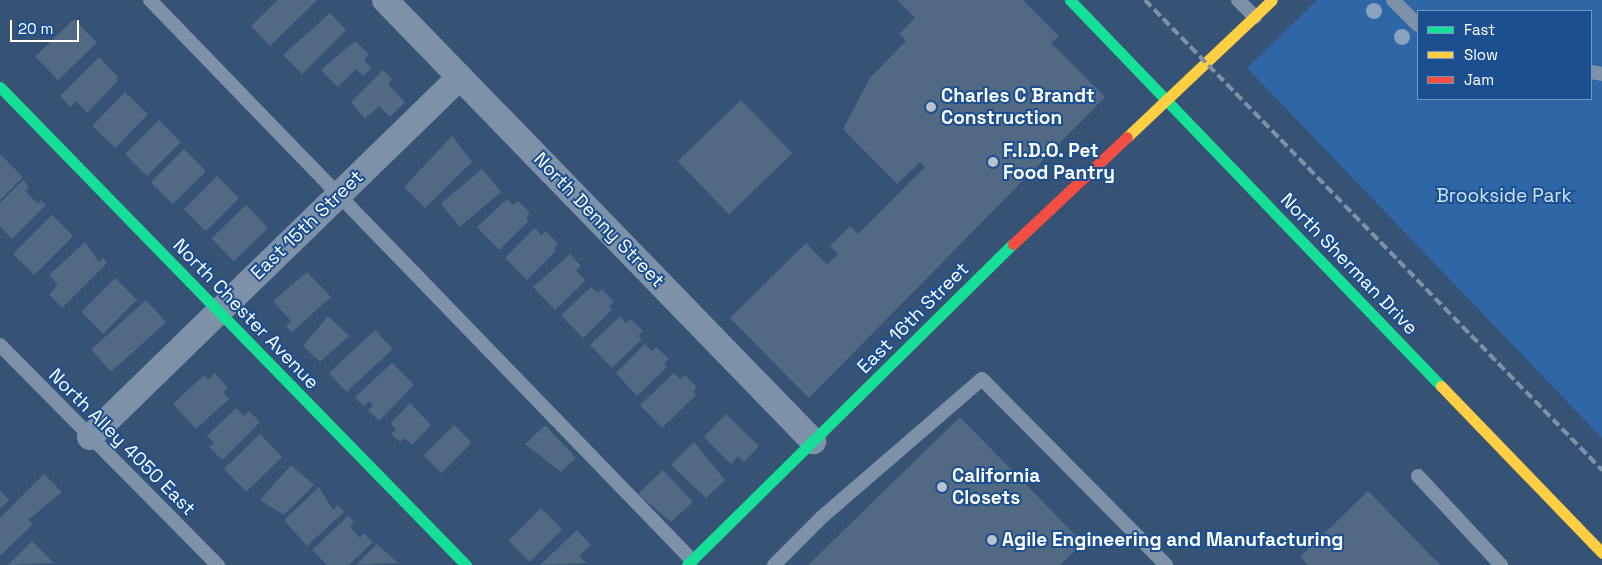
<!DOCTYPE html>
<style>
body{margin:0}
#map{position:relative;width:1602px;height:565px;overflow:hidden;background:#365274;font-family:"Space Grotesk",sans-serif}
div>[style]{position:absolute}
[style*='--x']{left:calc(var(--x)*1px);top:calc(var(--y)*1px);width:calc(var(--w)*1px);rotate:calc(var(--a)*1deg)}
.green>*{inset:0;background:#2f66a5}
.building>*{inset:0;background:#526984;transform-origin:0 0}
.lane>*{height:14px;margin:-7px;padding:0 7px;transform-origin:7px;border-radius:7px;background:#7d92a8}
.street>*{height:26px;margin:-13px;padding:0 13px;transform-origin:13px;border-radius:13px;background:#7d92a8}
.fast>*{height:11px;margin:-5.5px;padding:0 5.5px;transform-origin:5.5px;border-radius:5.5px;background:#16e098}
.slow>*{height:11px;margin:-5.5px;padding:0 5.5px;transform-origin:5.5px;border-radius:5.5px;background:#ffcf43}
.jam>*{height:11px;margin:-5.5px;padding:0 5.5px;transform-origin:5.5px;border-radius:5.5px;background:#f24e42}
.rail>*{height:4px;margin-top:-2px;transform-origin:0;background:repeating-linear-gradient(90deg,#7e92a7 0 9px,transparent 0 13px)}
.trees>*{width:16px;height:16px;margin:-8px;border-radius:50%;background:#8aa2be}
.dots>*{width:14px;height:14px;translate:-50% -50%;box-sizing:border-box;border:2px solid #1b4f8f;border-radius:50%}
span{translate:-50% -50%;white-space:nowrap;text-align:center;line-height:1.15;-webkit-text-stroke:4px #1b4f8f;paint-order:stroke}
.poi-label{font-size:19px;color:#fff;font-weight:700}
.left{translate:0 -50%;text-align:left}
.park-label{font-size:19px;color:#cfe3fa}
.street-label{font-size:19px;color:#fff}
.legend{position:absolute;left:1417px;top:10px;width:175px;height:90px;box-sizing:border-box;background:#1b4f8f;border:1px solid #7695bc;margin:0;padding:6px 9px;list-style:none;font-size:15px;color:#fff}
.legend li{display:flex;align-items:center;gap:10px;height:25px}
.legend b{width:25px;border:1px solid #7695bc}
.scale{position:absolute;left:10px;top:20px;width:69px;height:22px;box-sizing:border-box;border:2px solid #fff;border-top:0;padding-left:6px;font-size:15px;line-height:18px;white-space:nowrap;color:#fff;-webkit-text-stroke:4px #1b4f8f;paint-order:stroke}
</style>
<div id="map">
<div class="green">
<div style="clip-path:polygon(evenodd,1317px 0,1602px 0,1602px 438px,1247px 68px,1317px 0,1418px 11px,1591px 11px,1591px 99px,1418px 99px,1418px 11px)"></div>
</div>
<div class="building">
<div style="clip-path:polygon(278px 0,317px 0,270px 46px,251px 26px)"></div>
<div style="clip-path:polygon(897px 0,1023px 0,1059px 36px,1051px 43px,1105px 97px,809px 398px,730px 318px,806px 243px,827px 265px,838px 254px,830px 246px,850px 226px,858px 234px,925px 167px,920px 162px,897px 184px,843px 129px,870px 78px,906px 41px,899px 34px,915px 18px)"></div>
<div style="clip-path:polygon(330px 13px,346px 30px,302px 74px,283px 55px)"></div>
<div style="left:74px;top:19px;width:33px;height:54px;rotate:46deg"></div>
<div style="clip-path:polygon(355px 41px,369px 54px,364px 59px,371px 69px,363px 76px,356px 69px,338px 87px,321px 70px)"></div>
<div style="clip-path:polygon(99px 57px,117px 76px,117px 82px,87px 113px,76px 101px,70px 107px,60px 96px)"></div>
<div style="clip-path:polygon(383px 70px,392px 79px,388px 84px,405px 102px,390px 117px,379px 106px,365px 119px,351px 102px)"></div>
<div style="left:125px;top:92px;width:32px;height:47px;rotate:44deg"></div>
<div style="left:741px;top:100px;width:74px;height:88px;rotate:46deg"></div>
<div style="left:159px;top:120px;width:31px;height:48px;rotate:45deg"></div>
<div style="clip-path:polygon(452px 136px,472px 162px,425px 208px,404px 187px)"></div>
<div style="left:184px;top:149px;width:31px;height:47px;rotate:45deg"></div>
<div style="clip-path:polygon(1px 155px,23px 177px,0 200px,0 156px)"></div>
<div style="left:482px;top:169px;width:30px;height:54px;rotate:50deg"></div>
<div style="left:217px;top:176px;width:31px;height:47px;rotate:45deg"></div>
<div style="clip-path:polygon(23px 180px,29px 187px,25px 191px,38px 204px,41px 200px,46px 205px,12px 239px,0 226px,0 203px)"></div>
<div style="clip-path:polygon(507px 199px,513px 205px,518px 201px,530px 213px,526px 218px,529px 221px,499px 250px,477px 227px)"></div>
<div style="left:246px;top:205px;width:32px;height:48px;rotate:46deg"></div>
<div style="left:52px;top:215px;width:30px;height:55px;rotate:45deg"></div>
<div style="clip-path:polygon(535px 228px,541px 235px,546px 231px,558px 244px,554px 248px,556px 251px,527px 280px,505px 258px)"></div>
<div style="clip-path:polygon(85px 242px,99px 262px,103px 258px,107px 263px,62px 308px,49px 294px,58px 285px,49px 275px)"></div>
<div style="clip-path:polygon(570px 254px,581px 266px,576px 271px,586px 280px,555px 310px,533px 287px)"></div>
<div style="clip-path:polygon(307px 272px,331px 297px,292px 332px,286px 326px,291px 321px,273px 301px)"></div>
<div style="left:115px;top:278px;width:31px;height:48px;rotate:45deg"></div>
<div style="clip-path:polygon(591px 287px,598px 293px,602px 289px,614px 302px,609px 306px,613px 309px,583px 338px,561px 315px)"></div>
<div style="left:146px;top:300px;width:30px;height:74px;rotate:48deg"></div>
<div style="clip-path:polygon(328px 316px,349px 336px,320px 362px,303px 346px)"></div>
<div style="clip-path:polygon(620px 316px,626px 323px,631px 319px,643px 331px,638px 336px,642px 339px,612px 368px,590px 345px)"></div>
<div style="left:375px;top:330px;width:26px;height:63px;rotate:47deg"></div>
<div style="clip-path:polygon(645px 344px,652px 351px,656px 347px,669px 359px,664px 364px,667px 367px,637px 396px,616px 373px)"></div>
<div style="clip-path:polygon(392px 363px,414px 385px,379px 421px,368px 410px,373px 405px,369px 401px,364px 407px,355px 397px)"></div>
<div style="clip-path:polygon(215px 373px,228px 388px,223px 392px,229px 399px,196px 429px,173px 404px,204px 375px,208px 380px)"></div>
<div style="clip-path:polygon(674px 373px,680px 379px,685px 375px,697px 387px,693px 392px,696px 395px,662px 428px,640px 405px)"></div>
<div style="clip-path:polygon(410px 403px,431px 425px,412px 445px,405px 438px,400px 442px,391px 434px,396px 429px,390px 424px)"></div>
<div style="clip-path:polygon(236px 408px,244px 416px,249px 411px,260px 422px,222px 460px,209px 447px,214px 443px,207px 436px)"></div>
<div style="clip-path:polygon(726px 414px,759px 446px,744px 462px,738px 456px,731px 464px,704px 437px)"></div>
<div style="clip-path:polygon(960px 417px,1083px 543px,1060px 565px,808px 565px)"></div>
<div style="left:454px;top:425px;width:25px;height:43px;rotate:45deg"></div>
<div style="clip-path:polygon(545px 425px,576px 458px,561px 472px,525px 444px)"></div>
<div style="left:260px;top:434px;width:32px;height:50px;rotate:46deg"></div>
<div style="clip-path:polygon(694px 442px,725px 480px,706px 498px,671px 465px)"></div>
<div style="clip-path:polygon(291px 465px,314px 485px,284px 515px,260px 500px)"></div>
<div style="clip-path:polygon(663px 470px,693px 502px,671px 522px,638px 494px)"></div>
<div style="clip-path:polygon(44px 474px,62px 492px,28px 520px,33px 524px,0 556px,0 518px)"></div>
<div style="clip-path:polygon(319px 487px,333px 510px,338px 505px,344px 512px,307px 546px,284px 520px)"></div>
<div style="clip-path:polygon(0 490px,9px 500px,0 509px)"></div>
<div style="clip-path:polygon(1368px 491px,1440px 565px,1308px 565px,1300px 557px)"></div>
<div style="left:541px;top:508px;width:30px;height:46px;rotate:45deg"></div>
<div style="clip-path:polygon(348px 516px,354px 522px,350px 527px,360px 538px,364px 533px,373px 542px,349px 565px,327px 565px,312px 550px)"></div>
<div style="clip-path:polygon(577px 530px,591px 545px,579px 556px,586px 563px,540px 565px)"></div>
<div style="clip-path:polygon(32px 541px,54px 563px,8px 565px)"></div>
<div style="clip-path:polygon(377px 544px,398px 563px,356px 565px)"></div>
</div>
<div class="lane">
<div style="--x:150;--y:0;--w:779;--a:45.94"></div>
<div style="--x:1238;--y:0;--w:24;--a:45"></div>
<div style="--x:1393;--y:0;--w:35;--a:45"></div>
<div style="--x:1591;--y:72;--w:11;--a:10"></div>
<div style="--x:0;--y:345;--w:310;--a:45.3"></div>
<div style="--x:1418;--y:476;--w:122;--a:47"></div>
<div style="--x:774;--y:565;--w:68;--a:-45"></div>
<div style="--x:822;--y:517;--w:211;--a:-40.8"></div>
<div style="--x:982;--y:379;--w:262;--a:45.3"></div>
</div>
<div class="street">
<div style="--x:385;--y:0;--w:615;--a:45.86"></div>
<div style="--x:90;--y:437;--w:516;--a:-44.22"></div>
</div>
<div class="fast">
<div style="--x:1070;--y:0;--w:535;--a:46.14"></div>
<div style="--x:0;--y:87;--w:668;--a:45.73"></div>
<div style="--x:687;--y:565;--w:458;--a:-44.6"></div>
</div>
<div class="slow">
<div style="--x:1127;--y:137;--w:199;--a:-43.4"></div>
<div style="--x:1441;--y:386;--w:232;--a:46"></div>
</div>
<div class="jam">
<div style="--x:1013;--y:244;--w:156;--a:-43.2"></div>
</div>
<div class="rail">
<div style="--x:1145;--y:0;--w:656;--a:45.8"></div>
</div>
<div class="trees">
<div style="left:1374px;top:11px"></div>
<div style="left:1402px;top:37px"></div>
</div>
<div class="dots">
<div style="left:931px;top:107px;background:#b9c2ce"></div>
<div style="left:993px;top:162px;background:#b9c2ce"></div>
<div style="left:942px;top:487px;background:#b9c2ce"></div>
<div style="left:992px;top:540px;background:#b9c2ce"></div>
</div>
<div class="poi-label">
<span class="left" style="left:941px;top:107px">Charles C Brandt<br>Construction</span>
<span class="left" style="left:1003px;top:162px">F.I.D.O. Pet<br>Food Pantry</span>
<span class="left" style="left:952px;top:487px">California<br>Closets</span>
<span class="left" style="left:1002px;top:540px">Agile Engineering and Manufacturing</span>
</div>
<div class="park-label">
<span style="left:1504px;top:196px">Brookside Park</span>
</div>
<div class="street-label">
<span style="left:599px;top:220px;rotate:46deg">North Denny Street</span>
<span style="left:307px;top:225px;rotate:-44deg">East 15th Street</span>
<span style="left:1349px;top:264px;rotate:46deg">North Sherman Drive</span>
<span style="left:246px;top:314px;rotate:46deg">North Chester Avenue</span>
<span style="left:913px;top:318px;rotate:-45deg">East 16th Street</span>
<span style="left:122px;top:442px;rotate:45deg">North Alley 4050 East</span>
</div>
<ul class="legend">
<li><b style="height:6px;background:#16e098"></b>Fast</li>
<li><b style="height:6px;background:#ffcf43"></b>Slow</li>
<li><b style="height:6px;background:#f24e42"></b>Jam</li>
</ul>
<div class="scale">20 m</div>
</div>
